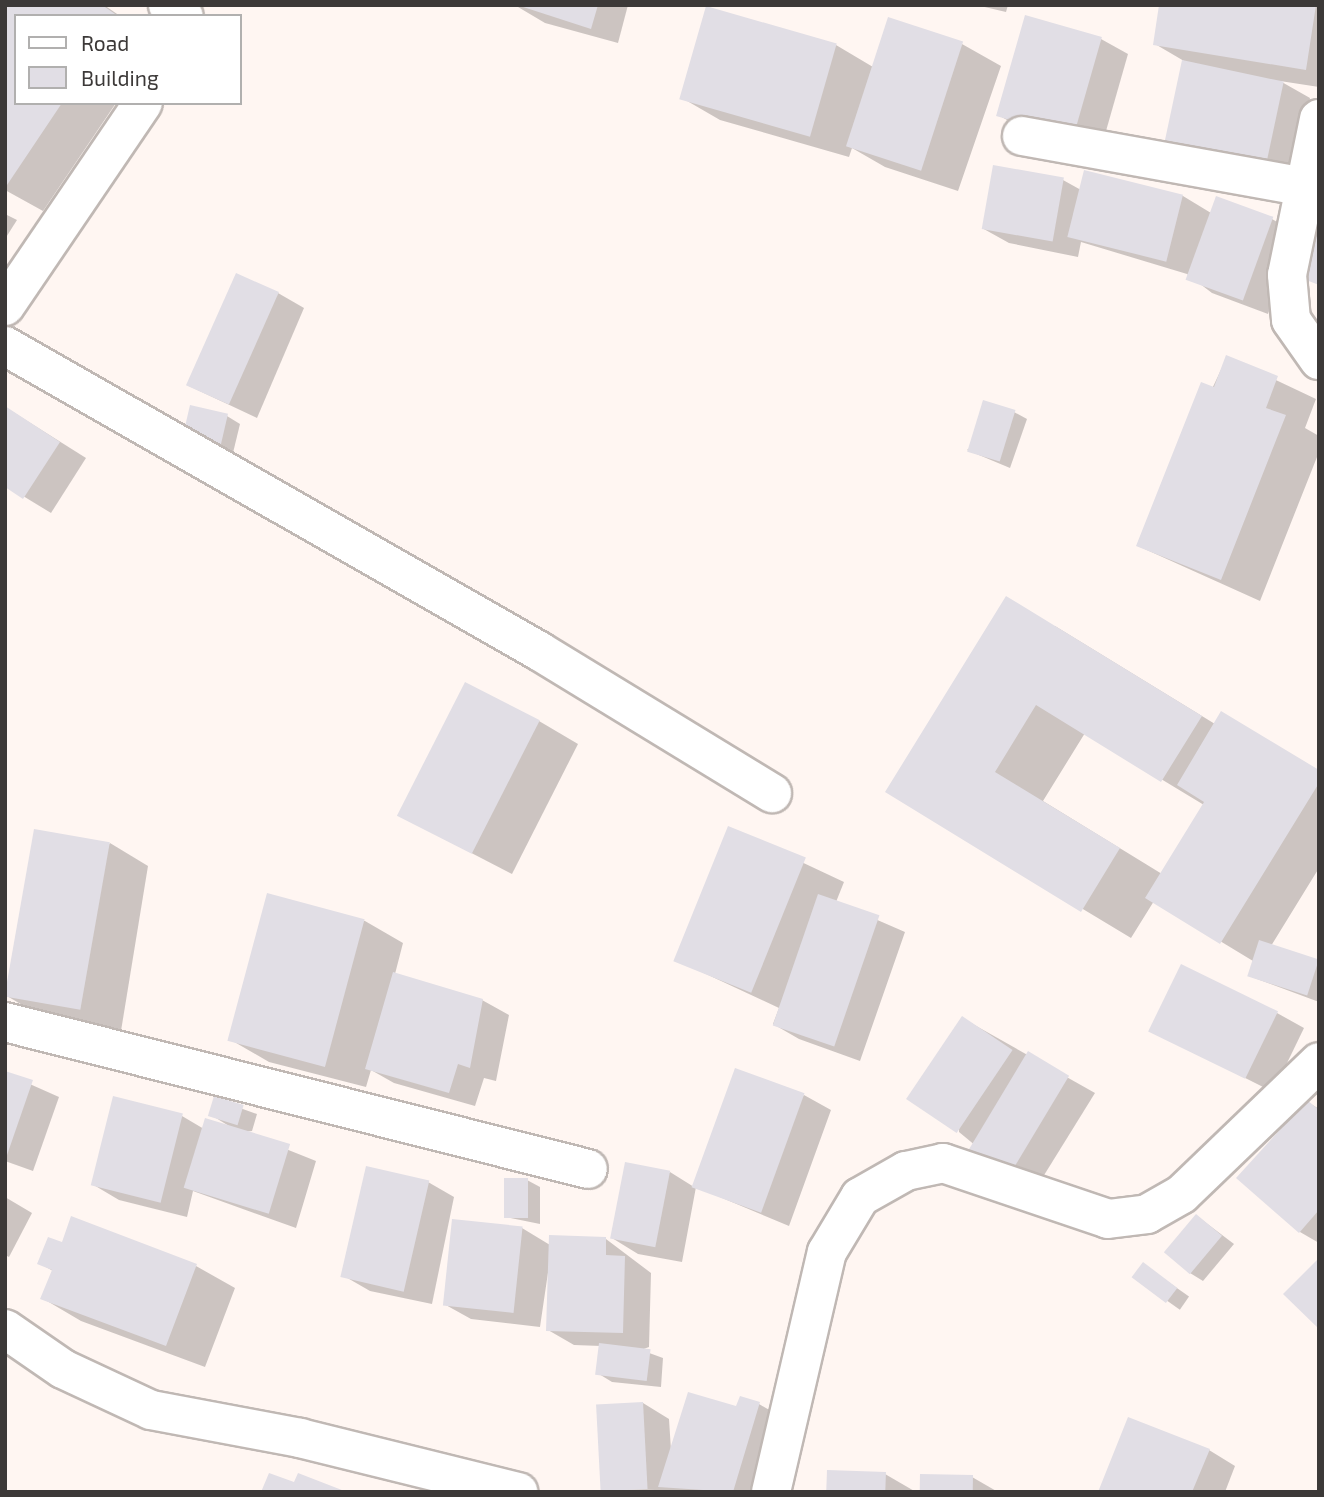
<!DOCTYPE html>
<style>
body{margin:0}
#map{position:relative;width:1324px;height:1497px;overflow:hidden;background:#fff6f2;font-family:"Exo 2",sans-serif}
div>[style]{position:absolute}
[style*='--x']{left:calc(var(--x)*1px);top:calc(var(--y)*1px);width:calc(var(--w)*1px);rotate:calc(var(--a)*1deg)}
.shadow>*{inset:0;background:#0003;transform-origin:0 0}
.building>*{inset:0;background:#e1dee5;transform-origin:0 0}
.roads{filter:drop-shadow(2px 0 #c0b8b4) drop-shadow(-2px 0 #c0b8b4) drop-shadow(0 2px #c0b8b4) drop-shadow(0 -2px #c0b8b4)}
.minor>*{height:38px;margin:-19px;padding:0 19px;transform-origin:19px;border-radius:19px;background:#fff}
span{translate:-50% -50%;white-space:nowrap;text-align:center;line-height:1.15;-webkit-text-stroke:7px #fff;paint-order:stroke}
.frame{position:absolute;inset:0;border:7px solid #3c3938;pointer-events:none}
.legend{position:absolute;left:14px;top:14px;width:228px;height:91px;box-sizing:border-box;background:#fff;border:2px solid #b1b0af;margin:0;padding:9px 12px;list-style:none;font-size:21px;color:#3c3938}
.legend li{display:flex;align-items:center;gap:14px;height:35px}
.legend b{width:35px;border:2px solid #b1b0af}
</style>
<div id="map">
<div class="shadow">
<div style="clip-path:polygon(5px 5px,104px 5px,120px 16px,16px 16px,16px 103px,116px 103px,43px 211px,5px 190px)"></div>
<div style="clip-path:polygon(628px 5px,618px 43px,545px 23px,518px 7px)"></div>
<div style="clip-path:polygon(976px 5px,1008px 5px,1006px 12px)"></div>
<div style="clip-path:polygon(1161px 5px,1319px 5px,1319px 87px,1280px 81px,1310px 98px,1294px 176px,1194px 156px,1167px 140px,1184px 61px,1155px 44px)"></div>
<div style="clip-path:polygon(1101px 39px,1128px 54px,1100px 152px,1025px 130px,998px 115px)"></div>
<div style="clip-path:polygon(962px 44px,1001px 66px,958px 191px,885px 167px,852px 148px,849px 157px,720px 120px,682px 98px,836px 45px,873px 67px)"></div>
<div style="clip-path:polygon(1086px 172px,1183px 196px,1211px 213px,1272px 219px,1298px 234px,1268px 314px,1212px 293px,1187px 274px,1081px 242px,1078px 257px,1009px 243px,982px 228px,1063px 180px,1081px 190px)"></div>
<div style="clip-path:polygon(5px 214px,17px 220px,5px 239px)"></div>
<div style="clip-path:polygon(278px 293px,304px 308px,257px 418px,189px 386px)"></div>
<div style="clip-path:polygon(1227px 357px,1316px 399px,1305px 428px,1319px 436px,1319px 452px,1260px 601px,1138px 546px)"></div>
<div style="clip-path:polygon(5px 407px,86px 458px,51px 513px,5px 485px)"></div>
<div style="clip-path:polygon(1014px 412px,1027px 419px,1010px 468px,967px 450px)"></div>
<div style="clip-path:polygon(227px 416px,240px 424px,232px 457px,196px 448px)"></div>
<div style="clip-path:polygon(evenodd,1055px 626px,1215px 724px,1319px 771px,1319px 868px,1271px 946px,1319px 961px,1319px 1002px,1249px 976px,1253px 961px,1154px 901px,1131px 938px,887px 791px,1055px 626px,1085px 733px,1204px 805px,1162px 874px,1043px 801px,1085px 733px)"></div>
<div style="clip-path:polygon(539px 721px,578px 744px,512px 874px,400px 816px)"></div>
<div style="clip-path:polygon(729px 828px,844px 882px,836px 902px,905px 932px,860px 1061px,799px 1039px,773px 1024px,779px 1008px,676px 960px)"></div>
<div style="clip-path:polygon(110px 843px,148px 866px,121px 1031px,46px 1019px,7px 996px)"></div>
<div style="clip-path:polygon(268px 895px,365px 921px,403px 943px,395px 974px,482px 1000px,509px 1015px,496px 1081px,484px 1078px,475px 1106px,394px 1083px,371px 1070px,366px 1087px,269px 1062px,231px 1040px)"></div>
<div style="clip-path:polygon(1277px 1013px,1304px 1028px,1273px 1092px,1150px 1030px)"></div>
<div style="clip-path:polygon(962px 1018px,1095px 1093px,1033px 1193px,959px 1132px)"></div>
<div style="clip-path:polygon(5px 1073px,59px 1097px,33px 1171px,5px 1161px)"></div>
<div style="clip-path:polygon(804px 1095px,831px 1110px,789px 1226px,696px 1187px,682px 1262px,638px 1254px,612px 1238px,670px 1172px,694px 1187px)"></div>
<div style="clip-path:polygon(215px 1099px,257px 1114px,252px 1131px,243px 1132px,316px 1161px,296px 1228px,193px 1191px,187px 1217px,119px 1200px,92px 1184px,182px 1116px,204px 1129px,229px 1126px,211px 1115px)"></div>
<div style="clip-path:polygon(1308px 1102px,1319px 1109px,1319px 1243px,1300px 1232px)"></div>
<div style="clip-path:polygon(527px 1180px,540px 1187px,540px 1224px,505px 1217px)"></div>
<div style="clip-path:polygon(428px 1182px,454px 1197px,432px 1304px,370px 1291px,344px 1276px)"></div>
<div style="clip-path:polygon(5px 1197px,32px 1213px,9px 1257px,5px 1255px)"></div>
<div style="clip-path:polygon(1197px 1216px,1234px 1244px,1203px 1281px,1190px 1273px)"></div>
<div style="clip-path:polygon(72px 1219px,196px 1266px,235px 1288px,205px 1367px,81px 1321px,42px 1298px,53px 1271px,39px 1263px,63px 1244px)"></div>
<div style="clip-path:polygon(522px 1228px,550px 1245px,606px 1239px,651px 1273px,649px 1347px,641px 1350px,663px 1358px,661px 1387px,612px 1382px,599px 1374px,601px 1346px,574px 1345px,548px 1330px,550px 1259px,540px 1327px,471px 1319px,444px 1304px)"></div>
<div style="left:1144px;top:1265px;width:55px;height:16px;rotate:35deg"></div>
<div style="clip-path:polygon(643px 1403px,669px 1419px,671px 1450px,738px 1409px,759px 1404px,785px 1419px,764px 1492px,601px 1489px)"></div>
<div style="clip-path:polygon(1209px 1450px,1235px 1466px,1225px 1492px,1100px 1492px)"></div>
<div style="clip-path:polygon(885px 1474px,916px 1492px,828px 1492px)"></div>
<div style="clip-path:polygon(972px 1477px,998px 1492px,921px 1492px)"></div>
</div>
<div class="building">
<div style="clip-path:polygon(5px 5px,102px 5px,118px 16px,16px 16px,16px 103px,62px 103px,5px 188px)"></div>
<div style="clip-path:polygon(517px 5px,598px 5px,591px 29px)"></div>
<div style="clip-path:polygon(1159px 5px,1316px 5px,1306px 70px,1153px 45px)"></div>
<div style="left:706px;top:6px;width:136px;height:97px;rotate:16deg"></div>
<div style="left:1025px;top:15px;width:80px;height:105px;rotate:16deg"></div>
<div style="left:888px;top:17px;width:79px;height:136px;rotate:18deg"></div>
<div style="left:1182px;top:60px;width:104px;height:83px;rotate:12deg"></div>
<div style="left:993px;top:165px;width:72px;height:65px;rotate:10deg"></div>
<div style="left:1084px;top:170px;width:102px;height:69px;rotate:14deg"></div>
<div style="left:1216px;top:196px;width:61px;height:89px;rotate:20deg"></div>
<div style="clip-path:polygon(1315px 226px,1319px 227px,1319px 285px,1296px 276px)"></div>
<div style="left:236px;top:273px;width:47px;height:123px;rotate:24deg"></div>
<div style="clip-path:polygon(1226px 355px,1278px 376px,1266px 408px,1286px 415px,1221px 580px,1136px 546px,1201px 382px,1214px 387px)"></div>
<div style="left:983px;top:400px;width:34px;height:54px;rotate:17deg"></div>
<div style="left:190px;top:405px;width:39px;height:37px;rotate:13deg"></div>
<div style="clip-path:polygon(5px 406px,60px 442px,23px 499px,5px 487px)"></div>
<div style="clip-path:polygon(1006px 596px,1202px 716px,1161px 782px,1036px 705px,995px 772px,1120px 848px,1081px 912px,885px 792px)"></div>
<div style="left:465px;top:682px;width:84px;height:150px;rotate:27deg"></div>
<div style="clip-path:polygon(1221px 711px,1319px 770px,1319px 783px,1220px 944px,1145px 898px,1204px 802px,1177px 785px)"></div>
<div style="left:728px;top:826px;width:84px;height:146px;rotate:22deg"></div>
<div style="left:34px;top:829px;width:77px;height:170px;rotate:10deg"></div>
<div style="left:267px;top:893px;width:101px;height:153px;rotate:15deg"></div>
<div style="left:818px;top:894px;width:65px;height:139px;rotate:19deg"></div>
<div style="left:1259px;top:940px;width:63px;height:38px;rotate:18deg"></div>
<div style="left:1181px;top:964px;width:108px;height:75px;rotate:26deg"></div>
<div style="clip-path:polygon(393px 972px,483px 999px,470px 1068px,458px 1064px,449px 1093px,365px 1069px)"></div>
<div style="left:962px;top:1016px;width:61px;height:100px;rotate:34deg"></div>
<div style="left:1028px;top:1051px;width:48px;height:121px;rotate:31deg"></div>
<div style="left:735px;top:1068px;width:74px;height:127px;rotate:20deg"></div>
<div style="clip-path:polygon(5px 1071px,33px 1080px,6px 1158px,5px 1158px)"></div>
<div style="left:113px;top:1096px;width:72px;height:92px;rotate:14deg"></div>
<div style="left:214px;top:1096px;width:31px;height:21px;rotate:17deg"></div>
<div style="clip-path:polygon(1307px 1100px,1319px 1110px,1319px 1210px,1299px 1233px,1236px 1178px)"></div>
<div style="left:205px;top:1118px;width:89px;height:73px;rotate:17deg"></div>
<div style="left:625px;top:1162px;width:46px;height:78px;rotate:11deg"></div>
<div style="left:366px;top:1166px;width:65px;height:114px;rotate:13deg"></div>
<div style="left:504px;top:1178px;width:24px;height:40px"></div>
<div style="left:1196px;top:1214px;width:34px;height:50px;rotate:40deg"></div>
<div style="clip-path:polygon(71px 1216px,197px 1264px,166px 1346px,40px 1299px,52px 1270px,37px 1264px,48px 1237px,62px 1242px)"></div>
<div style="left:452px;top:1219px;width:71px;height:87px;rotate:6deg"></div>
<div style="clip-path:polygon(549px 1235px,606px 1237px,606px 1255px,625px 1256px,623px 1333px,546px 1331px)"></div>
<div style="clip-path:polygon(1319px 1258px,1319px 1329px,1283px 1294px)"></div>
<div style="left:1143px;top:1262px;width:43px;height:19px;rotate:37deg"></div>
<div style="left:599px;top:1343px;width:52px;height:32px;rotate:7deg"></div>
<div style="clip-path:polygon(688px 1392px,736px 1406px,740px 1396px,760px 1402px,733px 1492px,658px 1487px)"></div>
<div style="left:643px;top:1402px;width:87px;height:47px;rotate:87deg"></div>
<div style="clip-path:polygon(1128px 1417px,1210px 1449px,1192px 1492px,1098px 1492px)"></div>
<div style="left:827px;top:1470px;width:59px;height:22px;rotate:2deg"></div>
<div style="clip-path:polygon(269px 1473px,294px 1482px,298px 1473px,347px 1492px,261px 1492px)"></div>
<div style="left:920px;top:1474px;width:53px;height:18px;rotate:1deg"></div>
</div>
<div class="roads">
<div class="minor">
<div style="--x:168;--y:5;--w:19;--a:35"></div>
<div style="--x:1319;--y:119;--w:159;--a:101.6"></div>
<div style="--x:1287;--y:275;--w:45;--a:84.9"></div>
<div style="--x:1291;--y:320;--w:49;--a:55"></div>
<div style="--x:1022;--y:136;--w:288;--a:10.2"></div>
<div style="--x:5;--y:306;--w:245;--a:-55.8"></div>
<div style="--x:5;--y:346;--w:615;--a:29.73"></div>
<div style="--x:539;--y:651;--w:273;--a:31.4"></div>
<div style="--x:5;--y:1022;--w:601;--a:14.15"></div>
<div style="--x:5;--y:1329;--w:70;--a:34.6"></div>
<div style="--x:63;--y:1369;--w:97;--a:25"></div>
<div style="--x:151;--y:1410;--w:152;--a:10.6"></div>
<div style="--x:300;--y:1438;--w:225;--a:13.9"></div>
<div style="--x:771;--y:1492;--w:246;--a:-76.9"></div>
<div style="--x:827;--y:1252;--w:64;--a:-59"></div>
<div style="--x:860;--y:1197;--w:53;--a:-29.5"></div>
<div style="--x:906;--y:1171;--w:38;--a:-12"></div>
<div style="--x:943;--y:1163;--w:174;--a:18.7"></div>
<div style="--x:1108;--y:1219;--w:39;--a:-7"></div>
<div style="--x:1147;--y:1214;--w:40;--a:-29.7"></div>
<div style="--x:1182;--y:1194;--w:190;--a:-43.9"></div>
</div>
</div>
<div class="frame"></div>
<ul class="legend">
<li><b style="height:9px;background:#fff"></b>Road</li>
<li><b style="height:19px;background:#e1dee5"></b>Building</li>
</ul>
</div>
